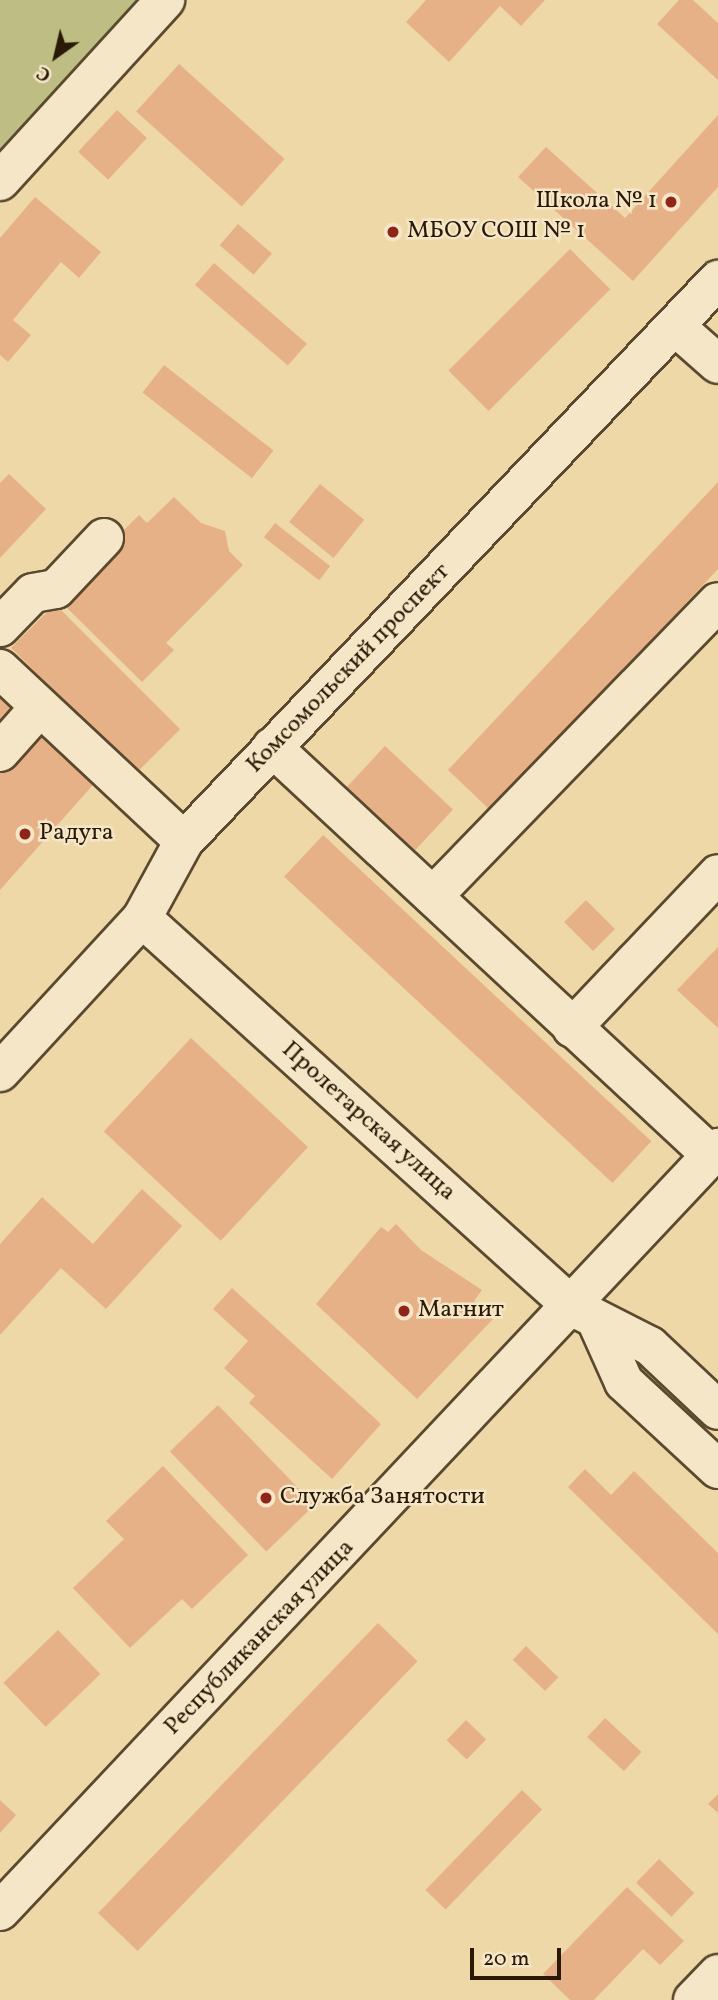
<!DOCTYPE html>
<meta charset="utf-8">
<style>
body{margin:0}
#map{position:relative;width:718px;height:2000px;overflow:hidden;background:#eed8a8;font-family:Vollkorn,serif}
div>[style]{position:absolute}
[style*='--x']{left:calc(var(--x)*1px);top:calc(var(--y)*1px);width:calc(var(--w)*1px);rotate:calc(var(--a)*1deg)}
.green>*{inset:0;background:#bebd84}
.building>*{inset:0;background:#e7b188;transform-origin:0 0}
.roads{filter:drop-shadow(2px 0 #5a492e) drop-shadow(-2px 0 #5a492e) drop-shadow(0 2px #5a492e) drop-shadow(0 -2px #5a492e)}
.minor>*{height:38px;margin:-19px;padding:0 19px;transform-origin:19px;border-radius:19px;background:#f4e6c6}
.dots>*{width:19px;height:19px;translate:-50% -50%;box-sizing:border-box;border:4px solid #f4e6c6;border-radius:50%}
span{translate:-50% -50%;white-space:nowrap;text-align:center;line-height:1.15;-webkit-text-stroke:5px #f4e6c6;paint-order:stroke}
.poi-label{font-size:24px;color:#291906}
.right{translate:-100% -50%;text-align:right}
.left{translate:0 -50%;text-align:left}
.street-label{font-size:24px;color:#291906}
.north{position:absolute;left:21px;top:21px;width:70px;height:70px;-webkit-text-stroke:5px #f4e6c6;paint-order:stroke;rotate:214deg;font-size:19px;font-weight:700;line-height:28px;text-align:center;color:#291906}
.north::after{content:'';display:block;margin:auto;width:24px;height:32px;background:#291906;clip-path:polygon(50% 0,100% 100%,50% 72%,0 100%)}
.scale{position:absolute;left:470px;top:1948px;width:91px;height:32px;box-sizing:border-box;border:4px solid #291906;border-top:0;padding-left:9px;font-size:21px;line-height:24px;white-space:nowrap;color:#291906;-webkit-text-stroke:5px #f4e6c6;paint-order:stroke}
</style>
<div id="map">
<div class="green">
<div style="clip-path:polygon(0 0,141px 0,0 154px)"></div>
</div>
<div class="building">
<div style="clip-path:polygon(426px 0,545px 0,521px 26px,500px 6px,449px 62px,406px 22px)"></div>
<div style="clip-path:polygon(679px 0,693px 0,718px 23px,718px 80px,657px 24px)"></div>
<div style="left:179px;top:64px;width:142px;height:64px;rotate:42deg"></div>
<div style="left:117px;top:110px;width:41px;height:57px;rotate:43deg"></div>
<div style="clip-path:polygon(718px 115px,718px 187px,633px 281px,518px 177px,546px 147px,625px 218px)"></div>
<div style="clip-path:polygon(35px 197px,101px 252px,79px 278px,61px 262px,13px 320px,31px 335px,8px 362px,0 355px,0 238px)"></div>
<div style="left:238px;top:224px;width:45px;height:28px;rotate:41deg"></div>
<div style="left:570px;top:249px;width:57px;height:172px;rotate:45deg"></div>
<div style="left:214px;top:263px;width:123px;height:29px;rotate:41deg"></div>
<div style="left:164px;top:365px;width:139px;height:35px;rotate:38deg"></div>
<div style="clip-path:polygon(9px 474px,46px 509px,0 558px,0 483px)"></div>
<div style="clip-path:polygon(718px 482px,718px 569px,491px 811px,448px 770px)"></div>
<div style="left:320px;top:484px;width:57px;height:49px;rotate:39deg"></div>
<div style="clip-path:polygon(174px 497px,201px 523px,225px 531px,229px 551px,243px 565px,166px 643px,174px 650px,142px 682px,65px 606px,121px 549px,113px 541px,139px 515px,147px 523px)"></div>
<div style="left:275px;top:523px;width:70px;height:18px;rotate:38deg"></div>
<div style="left:55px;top:604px;width:177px;height:62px;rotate:45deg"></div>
<div style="clip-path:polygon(0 692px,19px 708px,0 730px)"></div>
<div style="clip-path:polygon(37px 722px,100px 777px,0 890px,0 764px)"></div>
<div style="left:385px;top:746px;width:93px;height:56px;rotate:43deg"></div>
<div style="left:323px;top:835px;width:449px;height:57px;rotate:43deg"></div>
<div style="left:586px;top:900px;width:41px;height:31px;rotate:45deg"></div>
<div style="clip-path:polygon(718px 947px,718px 1028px,677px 990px)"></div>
<div style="left:191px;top:1038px;width:160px;height:128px;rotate:43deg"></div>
<div style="clip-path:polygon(142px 1189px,182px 1226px,106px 1309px,61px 1268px,0 1335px,0 1244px,42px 1197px,93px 1244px)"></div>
<div style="clip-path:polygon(396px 1224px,421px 1250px,482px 1290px,474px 1301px,493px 1319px,417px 1399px,316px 1304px,381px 1227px,388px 1232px)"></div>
<div style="clip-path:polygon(232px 1288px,381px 1424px,332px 1479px,249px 1403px,255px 1396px,224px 1368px,248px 1341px,213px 1309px)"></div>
<div style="left:218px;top:1405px;width:139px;height:67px;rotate:46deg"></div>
<div style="clip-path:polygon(163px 1466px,248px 1555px,192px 1609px,182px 1599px,130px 1648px,73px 1588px,124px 1539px,106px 1521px)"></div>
<div style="clip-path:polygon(585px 1469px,611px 1495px,634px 1471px,718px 1553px,718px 1634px,568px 1487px)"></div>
<div style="left:378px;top:1623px;width:55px;height:403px;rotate:44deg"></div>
<div style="left:58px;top:1630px;width:61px;height:76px;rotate:46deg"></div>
<div style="left:526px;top:1646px;width:45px;height:19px;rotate:44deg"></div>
<div style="left:605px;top:1718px;width:50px;height:26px;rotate:43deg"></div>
<div style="left:466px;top:1720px;width:28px;height:28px;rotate:44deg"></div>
<div style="left:522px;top:1790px;width:28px;height:139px;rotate:44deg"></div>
<div style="clip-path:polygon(718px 1794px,718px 1813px,708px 1804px)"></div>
<div style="clip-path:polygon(0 1800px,16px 1815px,0 1833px)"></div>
<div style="left:659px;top:1859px;width:49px;height:33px;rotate:44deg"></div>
<div style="clip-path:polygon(627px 1887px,684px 1941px,660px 1965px,643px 1949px,594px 2000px,570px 2000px,543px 1974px)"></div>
</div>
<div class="roads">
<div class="minor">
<div style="--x:0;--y:181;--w:245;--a:-47.6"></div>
<div style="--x:675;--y:326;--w:57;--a:41.5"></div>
<div style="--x:0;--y:627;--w:47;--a:-45.9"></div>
<div style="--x:33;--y:593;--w:23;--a:-10"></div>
<div style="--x:56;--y:589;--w:70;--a:-46.7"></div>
<div style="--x:0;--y:669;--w:252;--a:43.1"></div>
<div style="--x:272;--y:747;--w:599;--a:42.9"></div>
<div style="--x:0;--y:752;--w:60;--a:-48.4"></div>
<div style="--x:433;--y:896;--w:409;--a:-45.9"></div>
<div style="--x:142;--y:918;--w:581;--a:42.07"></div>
<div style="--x:573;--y:1307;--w:86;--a:26.9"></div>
<div style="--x:650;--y:1346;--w:93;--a:43.3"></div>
<div style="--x:572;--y:1028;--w:212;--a:-46.5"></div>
<div style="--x:0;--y:1072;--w:209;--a:-47.3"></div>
<div style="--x:142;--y:918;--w:88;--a:-61.4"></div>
<div style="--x:184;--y:841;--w:775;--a:-46.41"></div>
<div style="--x:597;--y:1322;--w:66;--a:65.8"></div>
<div style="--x:624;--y:1382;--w:128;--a:42.8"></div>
<div style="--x:0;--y:1911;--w:1048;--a:-46.74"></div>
<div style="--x:693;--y:2000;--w:36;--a:-46"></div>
</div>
</div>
<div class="dots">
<div style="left:671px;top:202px;background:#8f2418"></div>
<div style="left:393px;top:232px;background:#8f2418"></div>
<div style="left:25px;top:834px;background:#8f2418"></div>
<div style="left:404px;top:1311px;background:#8f2418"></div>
<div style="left:266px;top:1498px;background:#8f2418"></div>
</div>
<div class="poi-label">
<span class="right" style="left:657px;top:202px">Школа № 1</span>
<span class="left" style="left:407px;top:232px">МБОУ СОШ № 1</span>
<span class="left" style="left:39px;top:834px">Радуга</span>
<span class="left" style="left:418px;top:1311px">Магнит</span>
<span class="left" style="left:280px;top:1498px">Служба Занятости</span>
</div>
<div class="street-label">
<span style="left:349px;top:669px;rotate:-46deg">Комсомольский проспект</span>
<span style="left:368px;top:1122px;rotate:42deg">Пролетарская улица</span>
<span style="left:260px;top:1638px;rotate:-46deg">Республиканская улица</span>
</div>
<div class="north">С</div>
<div class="scale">20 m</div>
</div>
